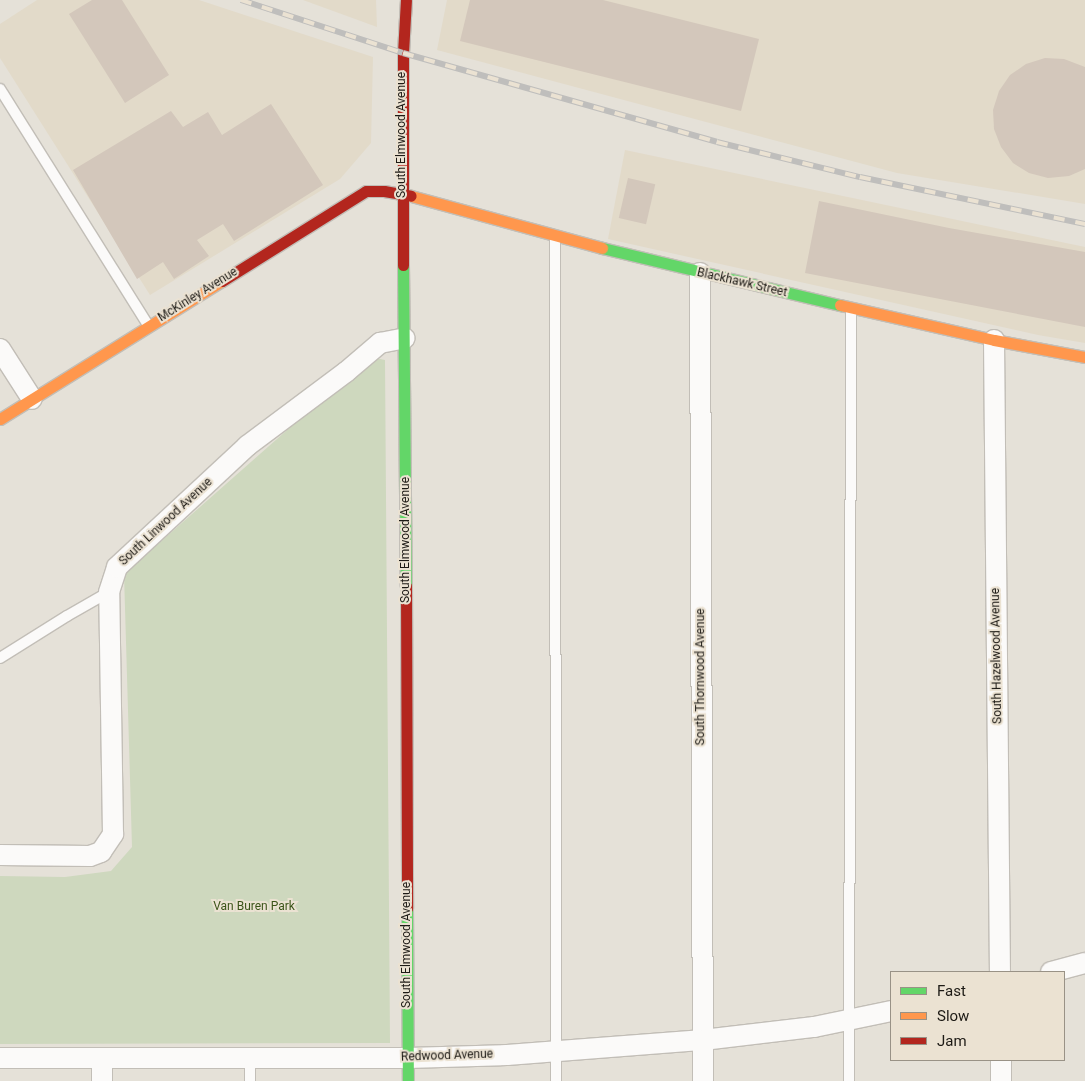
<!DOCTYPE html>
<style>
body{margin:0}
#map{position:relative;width:1085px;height:1081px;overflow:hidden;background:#e5e1d8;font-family:Roboto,sans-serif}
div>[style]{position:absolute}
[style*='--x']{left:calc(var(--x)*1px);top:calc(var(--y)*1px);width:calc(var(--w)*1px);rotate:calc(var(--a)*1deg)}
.built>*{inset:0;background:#e2dac9}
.green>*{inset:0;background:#ced8be}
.building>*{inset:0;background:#d3c7bb;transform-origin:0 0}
.roads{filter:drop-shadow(1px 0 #c2beb7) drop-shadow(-1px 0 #c2beb7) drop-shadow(0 1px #c2beb7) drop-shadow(0 -1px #c2beb7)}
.lane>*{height:10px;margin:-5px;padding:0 5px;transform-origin:5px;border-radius:5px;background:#fbfaf9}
.street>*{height:20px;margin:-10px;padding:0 10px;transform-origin:10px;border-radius:10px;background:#fbfaf9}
.fast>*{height:11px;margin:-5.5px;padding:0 5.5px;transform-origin:5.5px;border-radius:5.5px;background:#63d668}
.slow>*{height:11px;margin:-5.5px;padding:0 5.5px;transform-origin:5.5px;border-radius:5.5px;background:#ff974d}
.jam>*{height:11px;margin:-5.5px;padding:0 5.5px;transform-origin:5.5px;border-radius:5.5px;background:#b3261e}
.rail>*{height:5.5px;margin-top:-2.75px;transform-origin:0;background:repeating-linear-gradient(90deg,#ebe2d2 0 11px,#bfbebc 0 22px);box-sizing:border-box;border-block:1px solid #bfbebc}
span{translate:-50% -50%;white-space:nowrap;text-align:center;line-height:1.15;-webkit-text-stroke:4px #ebe2d2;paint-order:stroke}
.street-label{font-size:12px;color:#1d1a15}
.park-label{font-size:12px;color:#3b5419}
.legend{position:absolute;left:890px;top:971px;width:175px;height:90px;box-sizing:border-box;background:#ebe2d2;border:1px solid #999286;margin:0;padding:6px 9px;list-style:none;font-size:15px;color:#1d1a15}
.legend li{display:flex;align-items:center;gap:10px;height:25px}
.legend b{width:25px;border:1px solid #999286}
</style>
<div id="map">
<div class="built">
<div style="clip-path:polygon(37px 0,199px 0,373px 57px,371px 143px,340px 179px,150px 295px,0 58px,0 24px)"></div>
<div style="clip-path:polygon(303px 0,376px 0,377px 27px)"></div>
<div style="clip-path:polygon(447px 0,1085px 0,1085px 204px,897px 173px,437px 50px)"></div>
<div style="clip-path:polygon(625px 150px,1085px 247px,1085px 343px,1038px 335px,608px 239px)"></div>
</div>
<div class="green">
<div style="clip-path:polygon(370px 357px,385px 360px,390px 1043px,0 1044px,0 876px,65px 877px,111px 871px,132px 847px,124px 574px)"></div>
</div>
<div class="building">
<div style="clip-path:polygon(92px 0,122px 0,169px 75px,125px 103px,69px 14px)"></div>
<div style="clip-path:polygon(470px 0,603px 0,759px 39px,741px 111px,460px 41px)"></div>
<div style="clip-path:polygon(1045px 58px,1064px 59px,1085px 67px,1085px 169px,1069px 176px,1048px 178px,1029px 173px,1013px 163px,1001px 147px,994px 129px,993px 110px,999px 91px,1010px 75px,1026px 64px)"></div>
<div style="clip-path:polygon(271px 104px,323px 185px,234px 241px,223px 224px,197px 240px,209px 256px,174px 279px,163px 262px,137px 279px,73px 170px,171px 111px,183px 127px,208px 112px,222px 135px)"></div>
<div style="left:628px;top:178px;width:28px;height:41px;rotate:13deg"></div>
<div style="clip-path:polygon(819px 201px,949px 228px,1085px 252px,1085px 327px,805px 273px)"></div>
</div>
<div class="roads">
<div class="lane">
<div style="--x:0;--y:89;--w:279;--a:57.9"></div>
<div style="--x:555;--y:237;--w:844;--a:89.93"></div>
<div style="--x:0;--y:658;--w:79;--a:-32.1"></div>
<div style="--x:67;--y:616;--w:48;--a:-29.7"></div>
<div style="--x:250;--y:1057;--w:24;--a:90"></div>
<div style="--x:849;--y:1081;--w:771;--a:-89.85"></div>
</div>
<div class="street">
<div style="--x:700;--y:273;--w:808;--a:89.79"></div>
<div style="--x:994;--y:340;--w:632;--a:89.46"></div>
<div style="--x:0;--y:349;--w:59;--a:57.4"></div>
<div style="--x:0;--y:855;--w:90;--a:0.6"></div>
<div style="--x:90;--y:856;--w:12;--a:-20"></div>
<div style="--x:101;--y:852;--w:22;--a:-56"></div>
<div style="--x:113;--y:834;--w:242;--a:-90.9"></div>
<div style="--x:109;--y:592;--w:26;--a:-72"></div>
<div style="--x:117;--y:567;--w:178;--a:-42.9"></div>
<div style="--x:247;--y:446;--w:124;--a:-36.8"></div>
<div style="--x:346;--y:372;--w:45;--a:-40.5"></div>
<div style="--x:380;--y:343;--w:25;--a:-11"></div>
<div style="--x:1051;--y:972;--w:35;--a:-15"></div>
<div style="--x:0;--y:1058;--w:408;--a:0"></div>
<div style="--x:408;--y:1058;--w:99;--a:-1.7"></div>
<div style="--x:507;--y:1055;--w:197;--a:-4.4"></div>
<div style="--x:703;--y:1040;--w:112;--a:-6.7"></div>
<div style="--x:814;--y:1027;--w:79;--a:-11.7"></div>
<div style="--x:102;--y:1058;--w:23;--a:90"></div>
<div style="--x:1001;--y:1060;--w:21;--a:90"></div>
</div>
<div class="fast">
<div style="--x:602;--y:248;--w:245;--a:13.5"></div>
<div style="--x:403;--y:265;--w:321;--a:89.5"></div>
<div style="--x:407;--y:908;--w:173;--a:89.7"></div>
</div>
<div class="slow">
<div style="--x:411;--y:196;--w:198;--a:15.2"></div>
<div style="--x:840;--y:305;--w:158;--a:12.8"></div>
<div style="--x:994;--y:340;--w:93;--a:10.6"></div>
<div style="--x:0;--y:419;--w:261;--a:-31.9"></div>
</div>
<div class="jam">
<div style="--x:403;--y:265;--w:212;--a:-90"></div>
<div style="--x:403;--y:53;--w:53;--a:-86.8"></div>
<div style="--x:222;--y:281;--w:170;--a:-32"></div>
<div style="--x:366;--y:191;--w:18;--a:0"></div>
<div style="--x:384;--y:191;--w:27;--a:10"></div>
<div style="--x:406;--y:586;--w:322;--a:89.8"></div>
</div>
</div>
<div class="rail">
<div style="--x:241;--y:0;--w:170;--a:18.1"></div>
<div style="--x:403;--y:53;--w:326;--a:15.8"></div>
<div style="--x:717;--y:142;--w:147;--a:13.8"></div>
<div style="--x:860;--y:177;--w:230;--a:11.8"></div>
</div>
<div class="street-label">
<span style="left:402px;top:135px;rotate:-90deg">South Elmwood Avenue</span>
<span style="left:742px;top:283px;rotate:13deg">Blackhawk Street</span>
<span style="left:198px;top:295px;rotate:-32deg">McKinley Avenue</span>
<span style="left:166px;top:522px;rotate:-43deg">South Linwood Avenue</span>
<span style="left:406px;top:540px;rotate:-90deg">South Elmwood Avenue</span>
<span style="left:997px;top:656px;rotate:-91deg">South Hazelwood Avenue</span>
<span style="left:701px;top:677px;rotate:-90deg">South Thornwood Avenue</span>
<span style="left:407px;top:945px;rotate:-90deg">South Elmwood Avenue</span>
<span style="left:447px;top:1056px;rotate:-2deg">Redwood Avenue</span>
</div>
<div class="park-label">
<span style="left:254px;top:907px">Van Buren Park</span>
</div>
<ul class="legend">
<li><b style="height:6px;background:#63d668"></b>Fast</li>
<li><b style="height:6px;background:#ff974d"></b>Slow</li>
<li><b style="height:6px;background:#b3261e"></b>Jam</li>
</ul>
</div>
